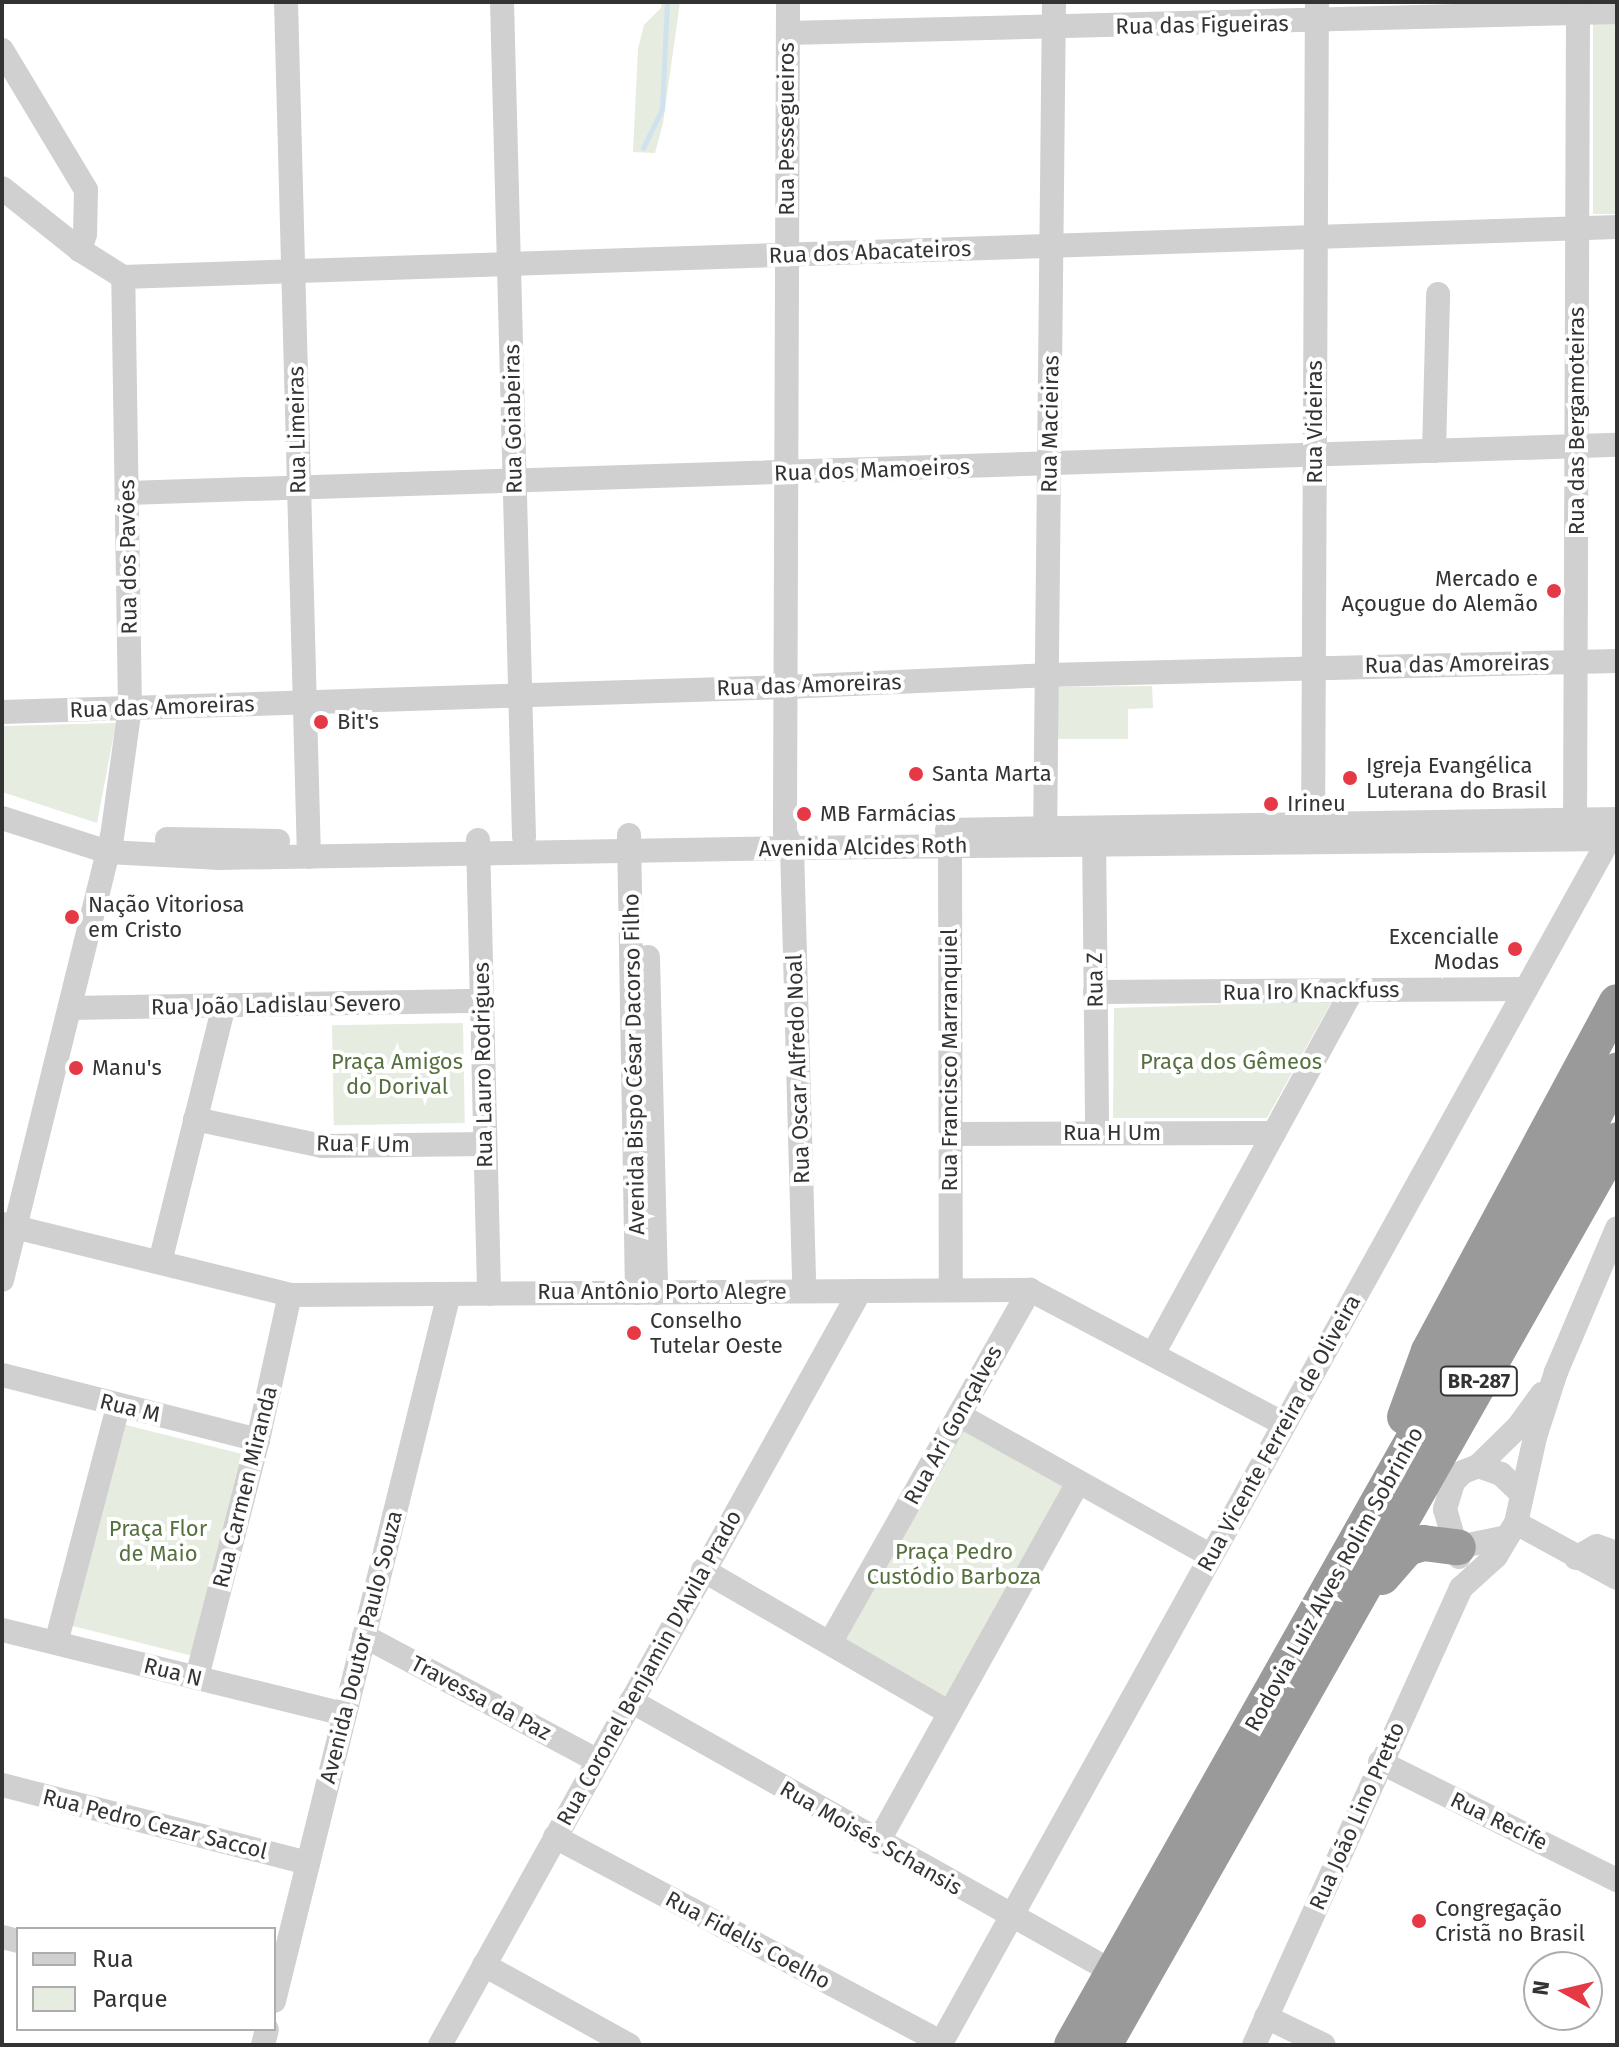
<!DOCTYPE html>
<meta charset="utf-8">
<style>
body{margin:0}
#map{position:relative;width:1619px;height:2047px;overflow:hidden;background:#fff;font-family:"Fira Sans",sans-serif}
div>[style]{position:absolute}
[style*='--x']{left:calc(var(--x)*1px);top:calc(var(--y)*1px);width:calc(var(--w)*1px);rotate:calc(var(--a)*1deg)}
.green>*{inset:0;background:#e6ecdf;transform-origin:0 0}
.stream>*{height:5px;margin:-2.5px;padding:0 2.5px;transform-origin:2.5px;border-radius:2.5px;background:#cfe2ee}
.minor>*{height:24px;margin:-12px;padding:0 12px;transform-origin:12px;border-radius:12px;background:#d0d0d0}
.highway>*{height:36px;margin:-18px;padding:0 18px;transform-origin:18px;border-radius:18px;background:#9a9a9a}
.dots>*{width:22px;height:22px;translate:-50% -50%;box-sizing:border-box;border:4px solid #fff;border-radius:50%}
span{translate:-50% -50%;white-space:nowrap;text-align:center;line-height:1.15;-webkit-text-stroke:8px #fff;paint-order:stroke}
.shield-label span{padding:2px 6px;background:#fff;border:2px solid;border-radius:6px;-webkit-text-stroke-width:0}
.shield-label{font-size:20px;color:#333;font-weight:700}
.street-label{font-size:22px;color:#333}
.poi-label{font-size:22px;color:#333}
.right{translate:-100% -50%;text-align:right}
.left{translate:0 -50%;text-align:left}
.park-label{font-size:22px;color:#56703f}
.frame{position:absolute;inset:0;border:4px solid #333;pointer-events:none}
.legend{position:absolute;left:16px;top:1927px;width:260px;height:104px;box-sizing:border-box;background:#fff;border:2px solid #adadad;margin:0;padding:10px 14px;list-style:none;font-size:24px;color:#333}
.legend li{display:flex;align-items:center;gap:16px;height:40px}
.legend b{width:40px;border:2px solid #adadad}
.north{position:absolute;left:1523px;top:1951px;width:80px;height:80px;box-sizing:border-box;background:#fff;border:2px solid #adadad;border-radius:50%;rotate:278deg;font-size:22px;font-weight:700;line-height:32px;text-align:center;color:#333}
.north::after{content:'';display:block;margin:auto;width:28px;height:36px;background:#e63946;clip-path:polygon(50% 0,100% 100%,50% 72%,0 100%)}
</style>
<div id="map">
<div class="green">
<div style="clip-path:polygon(662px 2px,680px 2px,663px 123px,655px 153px,633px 152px,638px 49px,644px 25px,661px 8px)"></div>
<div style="left:1593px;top:22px;width:24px;height:192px"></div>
<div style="clip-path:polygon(1152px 686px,1153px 708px,1128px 709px,1128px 739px,1055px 739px,1054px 687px)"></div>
<div style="clip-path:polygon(116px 723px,97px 823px,2px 792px,2px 726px)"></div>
<div style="clip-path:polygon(1332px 1001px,1267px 1118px,1113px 1118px,1114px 1008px)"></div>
<div style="left:463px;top:1023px;width:100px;height:131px;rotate:89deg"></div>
<div style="left:122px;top:1424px;width:125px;height:208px;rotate:14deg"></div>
<div style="left:959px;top:1428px;width:124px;height:242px;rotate:29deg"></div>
</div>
<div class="stream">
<div style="--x:643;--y:148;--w:43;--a:-64"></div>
<div style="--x:662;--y:109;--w:107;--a:-87.3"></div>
</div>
<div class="minor">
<div style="--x:286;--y:2;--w:855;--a:88.46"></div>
<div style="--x:502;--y:2;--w:835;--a:88.49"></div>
<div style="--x:788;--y:2;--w:830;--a:90.21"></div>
<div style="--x:785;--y:832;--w:17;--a:66"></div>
<div style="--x:792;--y:848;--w:443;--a:88.4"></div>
<div style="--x:788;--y:33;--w:829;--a:-1.45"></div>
<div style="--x:2;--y:50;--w:163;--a:59"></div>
<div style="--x:86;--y:190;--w:44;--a:91.3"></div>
<div style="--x:85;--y:234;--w:17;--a:107"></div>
<div style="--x:2;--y:188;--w:100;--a:38.5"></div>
<div style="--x:80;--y:250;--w:51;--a:32.1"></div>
<div style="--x:123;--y:277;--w:1495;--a:-1.92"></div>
<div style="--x:1434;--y:451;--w:157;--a:-88.5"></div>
<div style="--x:127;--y:493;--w:1491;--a:-1.85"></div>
<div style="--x:2;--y:712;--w:784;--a:-1.83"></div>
<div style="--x:786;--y:687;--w:261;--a:-2.6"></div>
<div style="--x:1047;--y:675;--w:570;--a:-1.41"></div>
<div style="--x:2;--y:818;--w:111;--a:17.8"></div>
<div style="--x:108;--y:852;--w:112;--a:3.1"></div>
<div style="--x:220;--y:858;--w:572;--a:-1"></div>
<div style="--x:792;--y:848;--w:817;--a:-0.63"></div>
<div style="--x:1609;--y:839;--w:9;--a:21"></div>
<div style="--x:947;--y:830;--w:670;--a:-0.94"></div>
<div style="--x:1094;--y:832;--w:301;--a:89.4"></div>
<div style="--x:950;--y:833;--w:457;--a:89.9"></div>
<div style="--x:1575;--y:833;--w:831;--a:-89.79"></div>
<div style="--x:629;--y:835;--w:458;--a:89"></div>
<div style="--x:167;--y:839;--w:111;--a:1"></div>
<div style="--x:478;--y:840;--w:454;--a:88.6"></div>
<div style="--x:1313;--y:840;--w:838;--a:-89.73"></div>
<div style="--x:1045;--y:844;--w:842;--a:-89.39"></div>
<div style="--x:648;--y:957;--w:336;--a:88.6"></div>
<div style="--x:1095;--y:992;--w:431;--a:-0.4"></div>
<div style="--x:70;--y:1008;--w:412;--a:-1"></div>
<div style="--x:195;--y:1119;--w:130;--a:12"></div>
<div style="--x:322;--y:1146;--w:163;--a:-0.7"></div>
<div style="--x:951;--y:1134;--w:323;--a:-0.2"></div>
<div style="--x:2;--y:1224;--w:297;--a:13.8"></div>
<div style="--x:290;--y:1295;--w:740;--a:-0.39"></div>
<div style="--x:1030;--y:1290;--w:287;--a:27.8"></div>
<div style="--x:160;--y:1262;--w:264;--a:-76"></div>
<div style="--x:2;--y:1280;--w:456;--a:-76.1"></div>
<div style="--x:112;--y:837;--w:130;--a:-82.1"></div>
<div style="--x:130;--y:708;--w:431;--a:-90.9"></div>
<div style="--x:1153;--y:1354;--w:415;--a:-61.3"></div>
<div style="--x:2;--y:1375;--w:264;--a:14.2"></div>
<div style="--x:959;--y:1415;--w:289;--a:29.2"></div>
<div style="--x:1478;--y:1466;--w:56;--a:-44.3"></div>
<div style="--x:1518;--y:1427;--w:41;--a:-54"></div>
<div style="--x:1516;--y:1523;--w:115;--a:28.6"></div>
<div style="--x:1458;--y:1547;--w:50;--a:-11.5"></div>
<div style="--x:1459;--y:1557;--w:50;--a:-106.3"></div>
<div style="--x:1445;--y:1509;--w:28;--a:-73"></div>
<div style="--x:1453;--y:1482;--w:14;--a:-45"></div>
<div style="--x:1463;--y:1472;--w:16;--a:-22"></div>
<div style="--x:1478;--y:1466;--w:24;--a:19"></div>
<div style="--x:1501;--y:1474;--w:28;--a:44"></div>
<div style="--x:1576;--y:1558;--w:24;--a:-30"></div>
<div style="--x:1597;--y:1546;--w:21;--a:19"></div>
<div style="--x:703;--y:1570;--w:285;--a:30.1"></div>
<div style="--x:2;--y:1630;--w:353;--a:13.8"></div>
<div style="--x:364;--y:1636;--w:265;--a:28.1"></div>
<div style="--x:56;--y:1643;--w:245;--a:-75.3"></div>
<div style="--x:830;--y:1643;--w:406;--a:-60.5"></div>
<div style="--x:197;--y:1677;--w:245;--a:-75.6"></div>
<div style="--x:258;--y:1440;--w:148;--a:-77.6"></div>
<div style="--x:631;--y:1701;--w:553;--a:29.35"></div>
<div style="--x:1380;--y:1762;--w:265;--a:26.5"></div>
<div style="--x:2;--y:1785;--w:316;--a:14.3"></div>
<div style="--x:555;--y:1837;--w:437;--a:28"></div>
<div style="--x:878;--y:1842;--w:412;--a:-60.9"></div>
<div style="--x:2;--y:1937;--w:16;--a:14"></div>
<div style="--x:484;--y:1965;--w:166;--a:28.9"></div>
<div style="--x:274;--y:2001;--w:728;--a:-76.1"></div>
<div style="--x:1266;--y:2017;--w:64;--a:25.8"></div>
<div style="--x:263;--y:2045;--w:16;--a:-76"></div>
<div style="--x:440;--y:2045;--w:863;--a:-60.88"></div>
<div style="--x:940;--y:2045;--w:1362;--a:-60.97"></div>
<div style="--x:1601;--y:854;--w:17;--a:-62"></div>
<div style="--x:1609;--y:839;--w:14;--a:-86"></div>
<div style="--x:1254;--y:2045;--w:502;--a:-65.63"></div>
<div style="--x:1461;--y:1588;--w:47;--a:-42.4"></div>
<div style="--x:1496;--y:1556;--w:39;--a:-59"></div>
<div style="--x:1516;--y:1523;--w:88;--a:-77.5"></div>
<div style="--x:1535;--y:1437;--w:68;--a:-72.1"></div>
<div style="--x:1556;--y:1372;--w:156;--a:-67"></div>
</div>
<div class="highway">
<div style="--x:1405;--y:1417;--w:70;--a:-70"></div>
<div style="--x:1429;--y:1351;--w:396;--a:-61.7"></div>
<div style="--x:1382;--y:1577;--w:38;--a:-49"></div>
<div style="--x:1407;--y:1548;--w:17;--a:-17"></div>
<div style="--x:1423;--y:1543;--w:35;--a:7"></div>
<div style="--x:1072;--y:2045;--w:1037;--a:-60.59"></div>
<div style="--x:1581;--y:1142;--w:80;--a:-63.4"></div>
<div style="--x:1104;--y:2045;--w:1040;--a:-60.45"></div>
</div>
<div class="dots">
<div style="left:1554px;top:591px;background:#e63946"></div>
<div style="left:321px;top:722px;background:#e63946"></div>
<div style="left:916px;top:774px;background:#e63946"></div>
<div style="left:1350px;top:778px;background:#e63946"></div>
<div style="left:1271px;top:804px;background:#e63946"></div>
<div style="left:804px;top:814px;background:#e63946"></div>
<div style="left:72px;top:917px;background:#e63946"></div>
<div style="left:1515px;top:949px;background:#e63946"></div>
<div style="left:76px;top:1068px;background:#e63946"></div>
<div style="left:634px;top:1333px;background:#e63946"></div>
<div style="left:1419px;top:1921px;background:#e63946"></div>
</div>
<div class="shield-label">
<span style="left:1479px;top:1381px">BR-287</span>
</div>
<div class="street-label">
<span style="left:1202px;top:25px;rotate:-1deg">Rua das Figueiras</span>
<span style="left:787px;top:129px;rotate:-90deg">Rua Pessegueiros</span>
<span style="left:870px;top:252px;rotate:-2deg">Rua dos Abacateiros</span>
<span style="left:513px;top:419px;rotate:-91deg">Rua Goiabeiras</span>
<span style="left:1577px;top:421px;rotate:-90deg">Rua das Bergamoteiras</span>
<span style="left:1315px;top:422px;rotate:-90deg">Rua Videiras</span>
<span style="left:1050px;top:424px;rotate:-89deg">Rua Macieiras</span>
<span style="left:297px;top:430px;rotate:-91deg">Rua Limeiras</span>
<span style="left:872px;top:470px;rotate:-2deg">Rua dos Mamoeiros</span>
<span style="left:128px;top:557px;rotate:-91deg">Rua dos Pavões</span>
<span style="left:1457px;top:664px;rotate:-1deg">Rua das Amoreiras</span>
<span style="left:809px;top:685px;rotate:-2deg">Rua das Amoreiras</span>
<span style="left:162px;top:707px;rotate:-2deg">Rua das Amoreiras</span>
<span style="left:863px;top:847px;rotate:-1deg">Avenida Alcides Roth</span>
<span style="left:1095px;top:980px;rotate:-91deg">Rua Z</span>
<span style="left:1311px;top:991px;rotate:-1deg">Rua Iro Knackfuss</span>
<span style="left:276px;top:1005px;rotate:-1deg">Rua João Ladislau Severo</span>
<span style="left:950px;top:1060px;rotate:-90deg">Rua Francisco Marranquiel</span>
<span style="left:634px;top:1064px;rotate:-91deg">Avenida Bispo César Dacorso Filho</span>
<span style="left:483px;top:1065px;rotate:-91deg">Rua Lauro Rodrigues</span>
<span style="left:798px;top:1069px;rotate:-92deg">Rua Oscar Alfredo Noal</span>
<span style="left:1112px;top:1133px">Rua H Um</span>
<span style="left:363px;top:1144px;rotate:1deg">Rua F Um</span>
<span style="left:662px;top:1292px">Rua Antônio Porto Alegre</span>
<span style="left:130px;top:1408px;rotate:14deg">Rua M</span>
<span style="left:953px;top:1425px;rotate:-61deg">Rua Ari Gonçalves</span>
<span style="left:1279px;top:1433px;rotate:-61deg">Rua Vicente Ferreira de Oliveira</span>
<span style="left:245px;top:1487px;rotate:-76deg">Rua Carmen Miranda</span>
<span style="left:1334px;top:1579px;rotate:-61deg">Rodovia Luiz Alves Rolim Sobrinho</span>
<span style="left:361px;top:1647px;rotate:-76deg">Avenida Doutor Paulo Souza</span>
<span style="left:649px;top:1668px;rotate:-61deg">Rua Coronel Benjamin D'Avila Prado</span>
<span style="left:173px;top:1672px;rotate:14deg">Rua N</span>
<span style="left:481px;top:1698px;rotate:28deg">Travessa da Paz</span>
<span style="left:1357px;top:1816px;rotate:-66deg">Rua João Lino Pretto</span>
<span style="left:1499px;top:1821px;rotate:26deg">Rua Recife</span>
<span style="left:155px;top:1824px;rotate:14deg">Rua Pedro Cezar Saccol</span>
<span style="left:871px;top:1838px;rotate:30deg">Rua Moisés Schansis</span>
<span style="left:748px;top:1940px;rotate:28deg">Rua Fidelis Coelho</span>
</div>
<div class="poi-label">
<span class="right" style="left:1538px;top:591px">Mercado e<br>Açougue do Alemão</span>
<span class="left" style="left:337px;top:722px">Bit's</span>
<span class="left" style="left:1366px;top:778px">Igreja Evangélica<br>Luterana do Brasil</span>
<span class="left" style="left:932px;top:774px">Santa Marta</span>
<span class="left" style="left:1287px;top:804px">Irineu</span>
<span class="left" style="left:820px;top:814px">MB Farmácias</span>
<span class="left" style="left:88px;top:917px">Nação Vitoriosa<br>em Cristo</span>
<span class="right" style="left:1499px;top:949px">Excencialle<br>Modas</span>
<span class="left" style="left:92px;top:1068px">Manu's</span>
<span class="left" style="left:650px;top:1333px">Conselho<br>Tutelar Oeste</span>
<span class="left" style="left:1435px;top:1921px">Congregação<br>Cristã no Brasil</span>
</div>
<div class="park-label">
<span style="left:397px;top:1074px">Praça Amigos<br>do Dorival</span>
<span style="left:1231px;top:1062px">Praça dos Gêmeos</span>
<span style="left:158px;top:1541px">Praça Flor<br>de Maio</span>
<span style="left:954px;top:1564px">Praça Pedro<br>Custódio Barboza</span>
</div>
<div class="frame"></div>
<ul class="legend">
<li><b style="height:10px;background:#d0d0d0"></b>Rua</li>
<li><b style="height:22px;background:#e6ecdf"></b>Parque</li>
</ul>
<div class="north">N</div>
</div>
